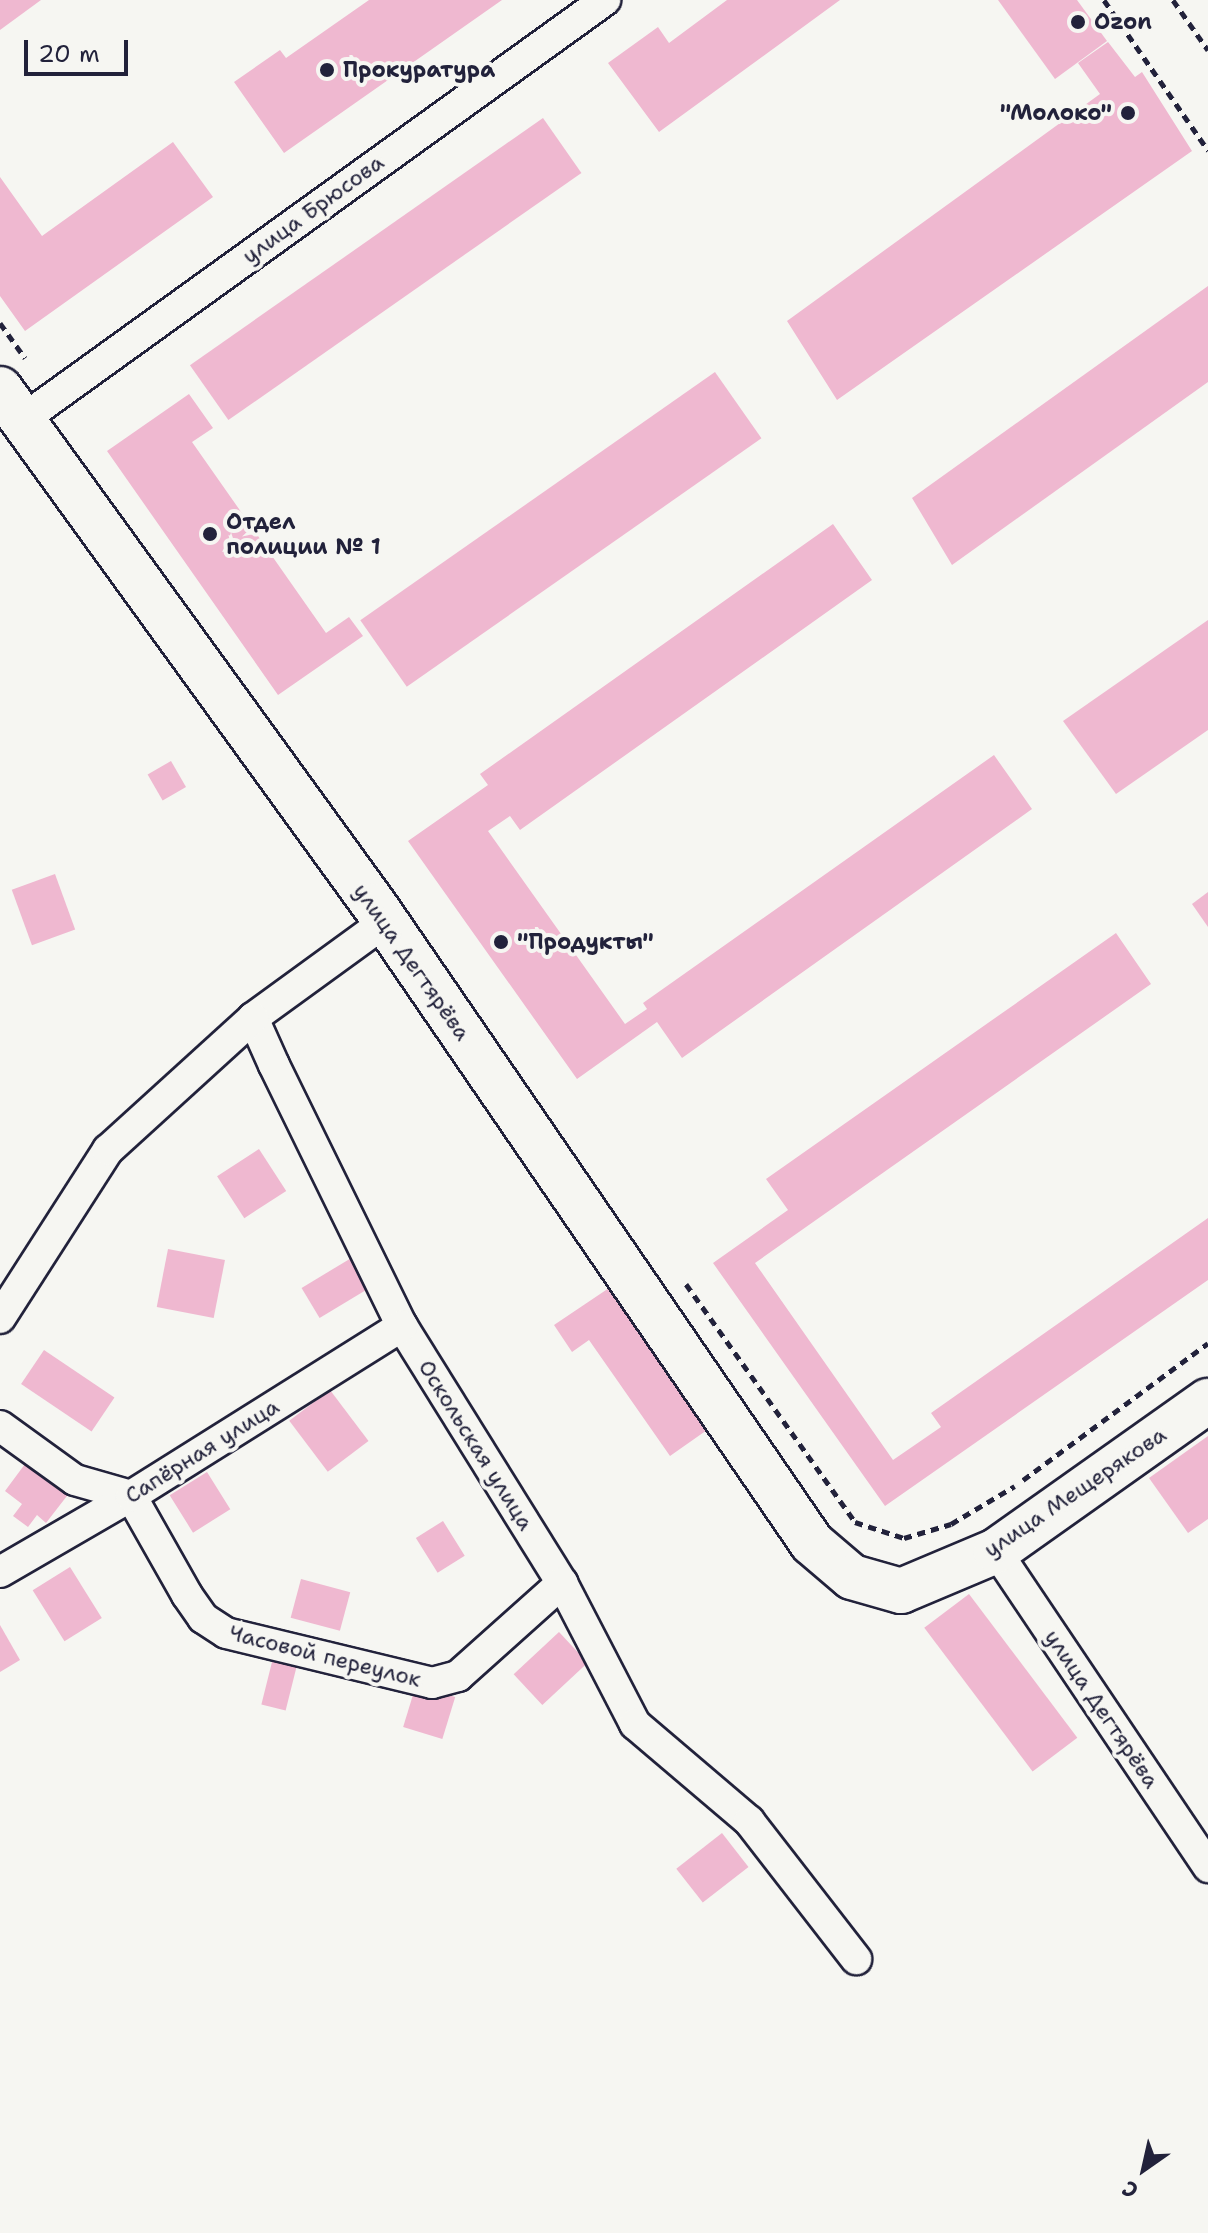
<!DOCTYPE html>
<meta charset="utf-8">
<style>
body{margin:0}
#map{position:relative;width:1208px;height:2233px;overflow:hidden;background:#f6f6f2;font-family:"Shantell Sans",sans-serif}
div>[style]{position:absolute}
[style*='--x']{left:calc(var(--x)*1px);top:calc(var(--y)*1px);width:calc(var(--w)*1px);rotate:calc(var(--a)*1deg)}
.building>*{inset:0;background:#efb8d0;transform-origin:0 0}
.path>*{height:5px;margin-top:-2.5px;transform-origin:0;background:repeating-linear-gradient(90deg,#22223b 0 8px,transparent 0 14px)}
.roads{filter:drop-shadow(2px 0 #22223b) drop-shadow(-2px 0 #22223b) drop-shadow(0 2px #22223b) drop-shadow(0 -2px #22223b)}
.street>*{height:30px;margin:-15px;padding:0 15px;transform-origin:15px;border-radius:15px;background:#f6f6f2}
.secondary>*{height:44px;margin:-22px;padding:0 22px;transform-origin:22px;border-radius:22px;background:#f6f6f2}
.dots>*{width:22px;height:22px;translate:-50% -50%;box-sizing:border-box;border:4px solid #f6f6f2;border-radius:50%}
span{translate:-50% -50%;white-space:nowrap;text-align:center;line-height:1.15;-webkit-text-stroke:8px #f6f6f2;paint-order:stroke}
.poi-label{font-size:22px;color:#22223b;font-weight:700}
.left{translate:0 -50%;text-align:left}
.right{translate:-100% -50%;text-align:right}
.street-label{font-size:22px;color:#22223b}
.north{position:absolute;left:1104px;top:2129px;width:80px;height:80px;-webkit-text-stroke:6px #f6f6f2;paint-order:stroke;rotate:214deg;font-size:22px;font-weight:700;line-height:32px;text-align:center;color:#22223b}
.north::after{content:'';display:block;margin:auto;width:28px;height:36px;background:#22223b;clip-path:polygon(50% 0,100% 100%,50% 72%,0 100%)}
.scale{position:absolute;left:24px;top:40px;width:104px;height:36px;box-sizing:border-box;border:4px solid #22223b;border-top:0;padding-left:10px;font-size:24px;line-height:28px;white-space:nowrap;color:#22223b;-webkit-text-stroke:6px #f6f6f2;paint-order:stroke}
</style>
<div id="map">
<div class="building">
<div style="clip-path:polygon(0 0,41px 0,0 30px)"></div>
<div style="clip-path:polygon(369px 0,502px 0,284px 153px,234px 82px,280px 50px,286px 58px)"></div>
<div style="clip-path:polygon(727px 0,840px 0,659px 132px,608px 63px,658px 27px,669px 43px)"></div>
<div style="clip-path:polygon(998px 0,1077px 0,1107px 41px,1055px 79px)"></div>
<div style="clip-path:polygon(1108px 42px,1135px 77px,1142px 72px,1192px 151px,837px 400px,787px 321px,1100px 94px,1078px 63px)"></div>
<div style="left:543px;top:118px;width:67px;height:431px;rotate:55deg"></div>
<div style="clip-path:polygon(173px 142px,213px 197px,25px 331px,0 296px,0 177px,42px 236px)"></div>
<div style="clip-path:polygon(1208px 286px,1208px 382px,952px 565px,912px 498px)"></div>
<div style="left:715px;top:372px;width:81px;height:433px;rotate:55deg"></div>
<div style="clip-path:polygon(189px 394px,213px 428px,192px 442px,326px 633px,349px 617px,363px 636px,278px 695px,107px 451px)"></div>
<div style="clip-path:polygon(833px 524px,872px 580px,520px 830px,510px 816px,488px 831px,625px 1024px,647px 1009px,643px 1003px,994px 755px,1032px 809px,682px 1058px,657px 1022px,577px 1079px,408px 841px,488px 785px,480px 774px)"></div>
<div style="clip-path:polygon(1208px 620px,1208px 730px,1116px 794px,1063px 721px)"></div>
<div style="left:171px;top:761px;width:30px;height:27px;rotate:60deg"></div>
<div style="left:55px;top:874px;width:59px;height:46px;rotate:70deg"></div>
<div style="clip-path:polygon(1208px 892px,1208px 927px,1192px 904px)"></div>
<div style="clip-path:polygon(1116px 933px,1151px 984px,755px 1263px,893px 1460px,941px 1427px,931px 1413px,1208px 1218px,1208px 1280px,885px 1506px,713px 1263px,788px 1210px,766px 1179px)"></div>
<div style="left:259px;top:1149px;width:50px;height:50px;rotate:57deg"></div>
<div style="left:168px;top:1249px;width:58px;height:59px;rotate:11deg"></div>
<div style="left:353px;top:1257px;width:35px;height:60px;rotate:59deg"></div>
<div style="clip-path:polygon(609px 1288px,707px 1430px,670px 1456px,589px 1340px,572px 1352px,554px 1325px)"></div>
<div style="left:44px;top:1350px;width:85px;height:41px;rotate:34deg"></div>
<div style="left:330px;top:1390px;width:64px;height:51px;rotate:53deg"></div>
<div style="clip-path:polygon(1208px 1436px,1208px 1519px,1188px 1533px,1149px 1478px)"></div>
<div style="clip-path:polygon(28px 1460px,70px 1492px,46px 1523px,37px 1515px,28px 1527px,13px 1516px,22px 1504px,5px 1491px)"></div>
<div style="left:207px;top:1472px;width:44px;height:44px;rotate:58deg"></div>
<div style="left:443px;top:1521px;width:41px;height:32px;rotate:58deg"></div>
<div style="left:70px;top:1567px;width:60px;height:44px;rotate:58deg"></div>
<div style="left:301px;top:1579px;width:51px;height:40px;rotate:15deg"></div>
<div style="left:969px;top:1594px;width:180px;height:56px;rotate:53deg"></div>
<div style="clip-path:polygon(0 1625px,20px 1660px,0 1672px)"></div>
<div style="left:559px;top:1632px;width:42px;height:62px;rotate:47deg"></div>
<div style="left:273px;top:1658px;width:25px;height:48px;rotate:14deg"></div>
<div style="left:416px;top:1685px;width:41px;height:44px;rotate:17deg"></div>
<div style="left:722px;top:1833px;width:43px;height:58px;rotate:52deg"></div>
</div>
<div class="path">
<div style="--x:1104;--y:0;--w:183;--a:55.3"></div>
<div style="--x:1173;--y:0;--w:61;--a:55"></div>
<div style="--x:0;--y:323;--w:43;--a:54.5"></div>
<div style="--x:686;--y:1284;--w:292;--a:54.6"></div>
<div style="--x:855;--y:1522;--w:52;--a:18.1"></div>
<div style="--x:904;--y:1538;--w:49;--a:-16.6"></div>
<div style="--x:951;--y:1524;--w:74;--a:-30.7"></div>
<div style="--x:1023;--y:1480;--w:230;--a:-36.5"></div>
</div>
<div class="roads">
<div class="street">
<div style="--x:22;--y:420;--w:719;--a:-35.77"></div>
<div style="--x:385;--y:922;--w:163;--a:144"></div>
<div style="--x:253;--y:1018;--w:51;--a:65.9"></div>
<div style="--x:274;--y:1065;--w:291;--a:63.9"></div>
<div style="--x:402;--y:1326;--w:303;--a:58.1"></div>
<div style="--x:562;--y:1583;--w:159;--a:62.6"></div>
<div style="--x:635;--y:1724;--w:150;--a:40.4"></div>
<div style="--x:749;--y:1821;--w:175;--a:52.2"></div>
<div style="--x:0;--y:1318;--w:200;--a:-57.3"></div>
<div style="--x:108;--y:1150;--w:196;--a:-42.3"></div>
<div style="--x:0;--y:1426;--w:92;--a:35.8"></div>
<div style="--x:75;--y:1480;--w:58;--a:15.9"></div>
<div style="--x:131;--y:1496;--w:114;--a:60.5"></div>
<div style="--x:187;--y:1595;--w:28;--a:55"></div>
<div style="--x:203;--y:1618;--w:27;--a:33"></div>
<div style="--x:226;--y:1633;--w:212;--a:13.6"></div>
<div style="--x:432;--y:1683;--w:27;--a:-15"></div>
<div style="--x:458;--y:1676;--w:140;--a:-41.8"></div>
<div style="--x:996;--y:1551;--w:381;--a:56.1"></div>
<div style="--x:0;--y:1572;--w:151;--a:-30.1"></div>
<div style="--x:131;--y:1496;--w:320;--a:-32.1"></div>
</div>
<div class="secondary">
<div style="--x:0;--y:389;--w:639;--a:54.05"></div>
<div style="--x:375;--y:906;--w:772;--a:55.55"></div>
<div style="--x:812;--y:1543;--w:52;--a:40.4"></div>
<div style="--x:852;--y:1577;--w:51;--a:15.9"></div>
<div style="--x:901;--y:1591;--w:103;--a:-22.8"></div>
<div style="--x:996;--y:1551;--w:260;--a:-35.3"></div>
</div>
</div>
<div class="dots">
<div style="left:1078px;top:22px;background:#22223b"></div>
<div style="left:327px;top:70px;background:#22223b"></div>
<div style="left:1128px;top:113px;background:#22223b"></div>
<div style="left:210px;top:534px;background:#22223b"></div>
<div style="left:501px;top:942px;background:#22223b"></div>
</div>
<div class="poi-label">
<span class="left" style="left:1094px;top:22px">Ozon</span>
<span class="left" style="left:343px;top:70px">Прокуратура</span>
<span class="right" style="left:1112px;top:113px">"Молоко"</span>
<span class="left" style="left:226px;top:534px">Отдел<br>полиции № 1</span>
<span class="left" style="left:517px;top:942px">"Продукты"</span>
</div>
<div class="street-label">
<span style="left:313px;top:209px;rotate:-36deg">улица Брюсова</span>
<span style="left:412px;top:962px;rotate:55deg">улица Дегтярёва</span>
<span style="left:476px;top:1445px;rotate:58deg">Оскольская улица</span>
<span style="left:202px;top:1451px;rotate:-32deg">Сапёрная улица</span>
<span style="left:1075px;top:1492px;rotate:-34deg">улица Мещерякова</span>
<span style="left:325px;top:1656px;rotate:14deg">Часовой переулок</span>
<span style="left:1102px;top:1709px;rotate:56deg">улица Дегтярёва</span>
</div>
<div class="north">С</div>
<div class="scale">20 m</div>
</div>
